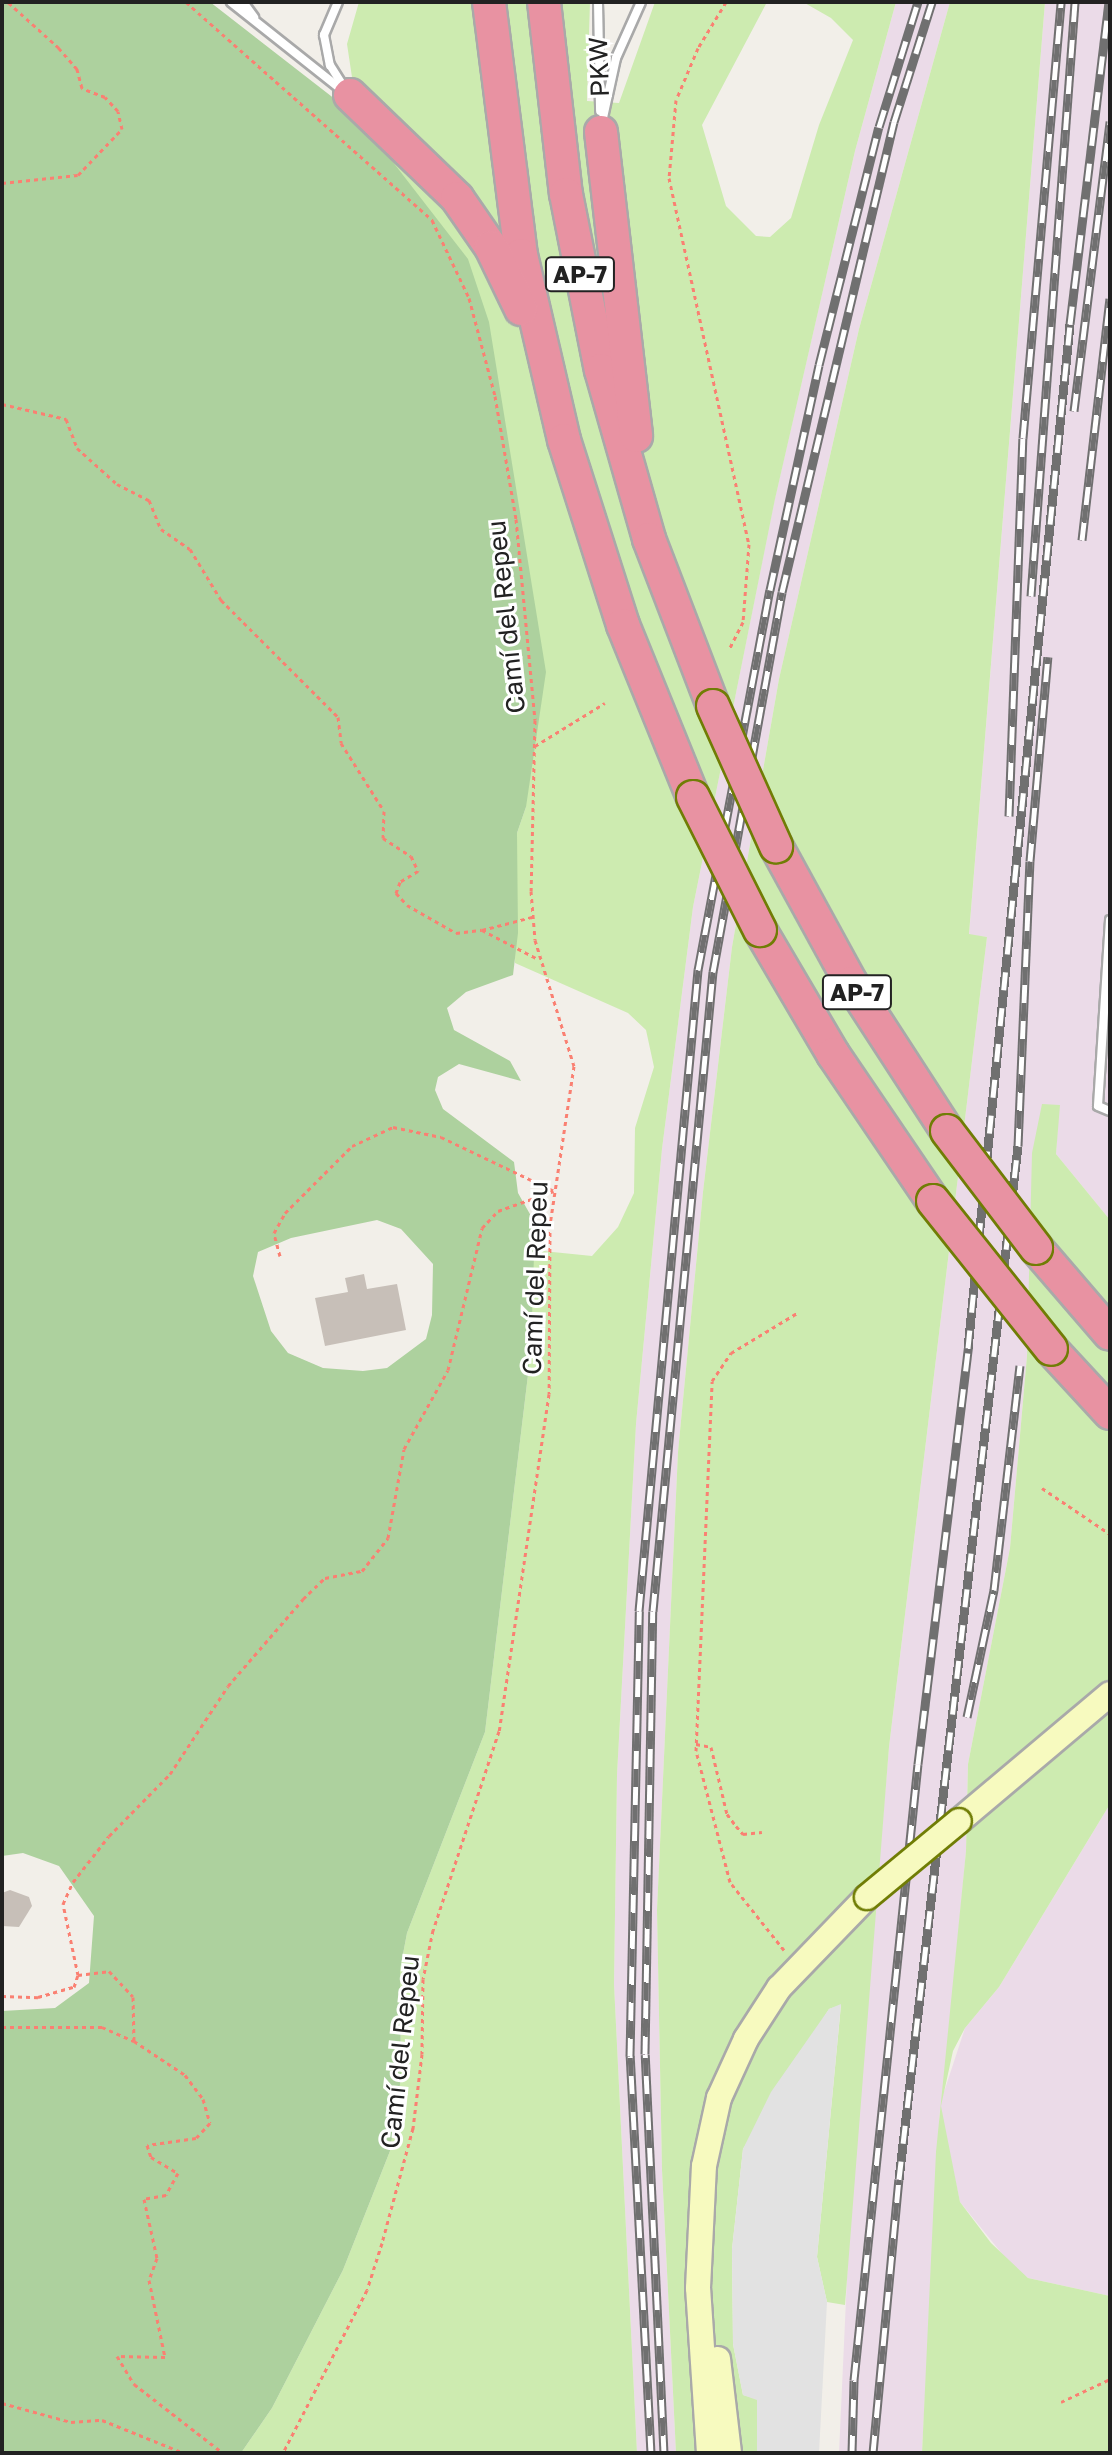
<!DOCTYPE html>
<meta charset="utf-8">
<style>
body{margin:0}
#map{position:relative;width:1112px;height:2455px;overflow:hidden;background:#f2efe9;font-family:"Golos Text",sans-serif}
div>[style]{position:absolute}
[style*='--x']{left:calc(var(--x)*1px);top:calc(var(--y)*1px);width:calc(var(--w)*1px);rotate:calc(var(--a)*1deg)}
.industrial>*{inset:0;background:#ebdbe8}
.grass>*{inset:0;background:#cdebb0}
.forest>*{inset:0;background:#add19e}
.parking>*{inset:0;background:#e2e2e2}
.building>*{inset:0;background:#c7bfb8}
.path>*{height:3px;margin-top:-1.5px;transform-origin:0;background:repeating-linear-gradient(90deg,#fa8072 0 4px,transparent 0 8px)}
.roads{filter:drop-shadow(2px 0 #a9a9a9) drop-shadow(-2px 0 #a9a9a9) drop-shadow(0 2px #a9a9a9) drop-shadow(0 -2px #a9a9a9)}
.lane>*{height:8px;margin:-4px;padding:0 4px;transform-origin:4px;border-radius:4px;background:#fff}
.secondary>*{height:24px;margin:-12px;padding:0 12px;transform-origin:12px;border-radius:12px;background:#f7fabf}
.highway>*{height:32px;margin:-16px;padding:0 16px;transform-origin:16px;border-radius:16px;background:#e892a2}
.rail>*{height:9px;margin-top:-4.5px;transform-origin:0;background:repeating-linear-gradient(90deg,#fff 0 18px,#707070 0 36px);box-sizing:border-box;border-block:2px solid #707070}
.bridges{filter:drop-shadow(2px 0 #707d05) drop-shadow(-2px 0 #707d05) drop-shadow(0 2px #707d05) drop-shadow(0 -2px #707d05)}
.secondary-bridge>*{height:24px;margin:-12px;padding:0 12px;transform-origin:12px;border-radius:12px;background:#f7fabf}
.highway-bridge>*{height:32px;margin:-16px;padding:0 16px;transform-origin:16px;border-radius:16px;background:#e892a2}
span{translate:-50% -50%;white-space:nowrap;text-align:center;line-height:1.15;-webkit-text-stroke:6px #fff;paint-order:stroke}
.shield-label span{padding:2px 6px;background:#fff;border:2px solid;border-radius:6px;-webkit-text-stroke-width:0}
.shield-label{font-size:24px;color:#222;font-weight:700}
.street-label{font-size:26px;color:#222}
.frame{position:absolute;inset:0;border:4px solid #222;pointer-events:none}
</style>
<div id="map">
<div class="industrial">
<div style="clip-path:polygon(896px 2px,950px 2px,859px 329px,779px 679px,732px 947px,703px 1192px,678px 1452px,657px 1910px,662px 2170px,676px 2453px,637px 2453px,614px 1984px,617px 1775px,636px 1424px,662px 1149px,693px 907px,775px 498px,855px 151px)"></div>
<div style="clip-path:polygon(1045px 2px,1110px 2px,1110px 1220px,1056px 1154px,1059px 1106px,1027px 1356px,1010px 1548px,968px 1764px,966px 1851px,943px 2095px,965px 2028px,999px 1987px,1110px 1804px,1110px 2296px,1028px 2278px,1008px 2261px,960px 2202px,940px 2109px,922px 2453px,839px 2453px,851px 2190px,889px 1747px,987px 937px,969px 935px)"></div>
</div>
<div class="grass">
<div style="clip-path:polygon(359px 2px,590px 2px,587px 101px,619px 103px,655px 2px,767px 2px,702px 125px,726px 206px,756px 236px,770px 237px,791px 218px,819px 125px,853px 40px,831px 18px,803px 2px,896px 2px,855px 151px,775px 499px,693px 907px,662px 1149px,636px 1424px,617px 1775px,614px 1984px,637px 2453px,241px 2453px,272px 2408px,343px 2270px,390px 2151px,401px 2078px,400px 1970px,407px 1933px,485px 1732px,531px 1350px,533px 1250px,592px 1256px,618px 1227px,634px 1193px,635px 1128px,654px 1067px,646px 1030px,628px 1013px,515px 963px,517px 833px,526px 807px,358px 117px,347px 44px)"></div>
<div style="clip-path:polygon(950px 2px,1045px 2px,969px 934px,987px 937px,889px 1747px,845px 2305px,827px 2302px,817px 2257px,841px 2005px,829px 2009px,743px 2149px,732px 2249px,733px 2344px,743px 2395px,757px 2399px,757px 2453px,676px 2453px,662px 2170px,657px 1910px,678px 1452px,703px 1192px,732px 947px,779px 679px,859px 329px)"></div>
<div style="clip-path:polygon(1042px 1104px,1060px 1105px,1056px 1154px,1110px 1220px,1110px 1804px,999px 1987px,965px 2028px,953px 2051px,941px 2106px,960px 2202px,991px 2243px,1028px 2278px,1110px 2296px,1110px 2453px,922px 2453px,936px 2152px,966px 1851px,968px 1764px,1010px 1548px,1027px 1356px,1032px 1153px)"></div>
</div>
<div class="forest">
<div style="clip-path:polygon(evenodd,2px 2px,210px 2px,358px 117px,468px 259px,489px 322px,546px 672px,526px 807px,517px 833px,518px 933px,513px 975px,466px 992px,447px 1008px,454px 1030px,510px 1061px,521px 1081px,459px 1064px,438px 1077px,435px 1090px,443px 1109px,514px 1162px,518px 1193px,535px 1223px,531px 1350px,485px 1732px,407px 1933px,400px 1970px,401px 2078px,390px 2151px,343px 2270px,272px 2408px,241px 2453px,2px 2453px,2px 2011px,55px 2008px,89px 1983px,94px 1916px,59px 1866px,23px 1853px,2px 1856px,2px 2px,377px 1220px,401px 1229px,433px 1264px,432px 1315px,426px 1339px,387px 1368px,363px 1371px,323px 1368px,288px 1353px,271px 1331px,253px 1276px,258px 1252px,291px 1238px,377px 1220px)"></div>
</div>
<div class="parking">
<div style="clip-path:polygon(841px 2004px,817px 2257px,827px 2302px,819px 2453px,757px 2453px,757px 2400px,743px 2395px,733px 2344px,732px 2249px,743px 2149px,771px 2092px,829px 2009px)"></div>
</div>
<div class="building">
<div style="clip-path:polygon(364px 1274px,367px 1289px,397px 1284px,406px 1330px,325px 1346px,315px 1298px,348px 1292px,345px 1278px)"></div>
<div style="clip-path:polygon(10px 1890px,29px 1897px,32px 1906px,19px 1927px,2px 1926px,2px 1893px)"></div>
</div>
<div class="path">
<div style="--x:186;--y:2;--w:329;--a:41.5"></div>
<div style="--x:432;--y:220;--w:86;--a:64.6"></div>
<div style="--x:469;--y:298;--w:101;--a:75.1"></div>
<div style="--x:495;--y:396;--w:125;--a:80.3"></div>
<div style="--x:516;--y:519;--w:202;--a:84.6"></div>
<div style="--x:535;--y:720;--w:171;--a:91.3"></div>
<div style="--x:531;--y:891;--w:49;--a:85.3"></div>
<div style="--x:535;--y:940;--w:132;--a:72.8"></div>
<div style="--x:574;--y:1066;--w:160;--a:98.6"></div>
<div style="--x:550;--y:1224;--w:170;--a:90.3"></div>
<div style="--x:549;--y:1394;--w:341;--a:98.4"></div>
<div style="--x:499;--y:1731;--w:210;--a:108.3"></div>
<div style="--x:433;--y:1930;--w:50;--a:101.5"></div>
<div style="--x:423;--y:1979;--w:75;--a:90.8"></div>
<div style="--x:422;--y:2054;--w:75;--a:96.9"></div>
<div style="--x:413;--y:2128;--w:119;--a:105.1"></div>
<div style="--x:382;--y:2243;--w:49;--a:107.7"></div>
<div style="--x:367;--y:2290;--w:183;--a:117.3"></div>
<div style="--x:726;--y:2;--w:54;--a:121.3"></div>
<div style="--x:698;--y:48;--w:56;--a:112.9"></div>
<div style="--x:676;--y:100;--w:78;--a:95.1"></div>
<div style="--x:669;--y:178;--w:375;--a:77.7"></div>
<div style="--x:749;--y:544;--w:78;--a:94.4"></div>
<div style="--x:743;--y:622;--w:30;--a:117"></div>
<div style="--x:2;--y:183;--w:76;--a:-6"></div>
<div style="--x:78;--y:175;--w:64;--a:-46.3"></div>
<div style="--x:122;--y:129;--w:18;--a:-103"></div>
<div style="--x:118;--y:111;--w:19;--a:-133"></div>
<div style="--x:105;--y:97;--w:25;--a:-159"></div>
<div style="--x:82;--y:88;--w:20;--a:-105"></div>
<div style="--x:77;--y:69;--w:28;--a:-131"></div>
<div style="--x:59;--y:48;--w:69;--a:-138"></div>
<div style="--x:2;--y:200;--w:3;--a:90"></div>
<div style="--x:2;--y:404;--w:66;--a:13.2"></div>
<div style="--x:66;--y:419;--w:31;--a:69"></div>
<div style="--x:77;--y:448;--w:54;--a:42"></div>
<div style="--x:117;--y:484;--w:36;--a:27"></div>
<div style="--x:149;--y:500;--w:31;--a:68"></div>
<div style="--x:161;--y:529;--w:35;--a:35"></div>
<div style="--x:190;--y:549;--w:60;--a:58.7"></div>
<div style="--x:221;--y:600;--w:165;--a:45"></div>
<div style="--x:338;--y:717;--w:26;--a:83"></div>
<div style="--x:341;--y:743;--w:80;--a:57.7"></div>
<div style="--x:384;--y:811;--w:27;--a:92"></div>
<div style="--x:383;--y:838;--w:33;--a:33"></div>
<div style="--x:411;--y:856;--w:17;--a:65"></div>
<div style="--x:418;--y:871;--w:21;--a:149"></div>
<div style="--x:400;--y:882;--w:12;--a:110"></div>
<div style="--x:396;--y:893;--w:16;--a:47"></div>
<div style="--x:407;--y:905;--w:56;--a:29.7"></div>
<div style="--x:456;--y:933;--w:26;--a:-7"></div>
<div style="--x:482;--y:930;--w:63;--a:27.4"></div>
<div style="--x:535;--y:746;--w:82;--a:-31.6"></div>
<div style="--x:482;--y:930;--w:52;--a:-14.6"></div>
<div style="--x:280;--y:1256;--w:24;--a:-105"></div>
<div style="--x:274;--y:1233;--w:23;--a:-61"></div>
<div style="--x:285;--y:1213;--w:95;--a:-45"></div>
<div style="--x:352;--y:1146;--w:45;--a:-24.9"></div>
<div style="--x:393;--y:1127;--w:49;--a:11.8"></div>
<div style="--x:441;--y:1137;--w:125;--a:25.5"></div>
<div style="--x:1042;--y:1488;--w:82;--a:34.1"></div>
<div style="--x:696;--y:1744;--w:15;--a:11"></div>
<div style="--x:711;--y:1747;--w:69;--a:76.6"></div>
<div style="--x:727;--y:1814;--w:15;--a:53"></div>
<div style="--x:736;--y:1826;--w:11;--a:49"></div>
<div style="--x:743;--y:1834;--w:19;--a:-6"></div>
<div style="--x:784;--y:1950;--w:87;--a:-128.5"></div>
<div style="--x:730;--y:1882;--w:135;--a:-104.5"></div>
<div style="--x:696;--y:1751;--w:370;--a:-87.5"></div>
<div style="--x:712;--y:1381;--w:34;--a:-56"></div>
<div style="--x:731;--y:1353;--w:77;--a:-31.2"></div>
<div style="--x:78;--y:1975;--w:31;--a:-7"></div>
<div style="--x:109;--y:1971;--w:35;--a:47"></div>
<div style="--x:133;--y:1997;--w:44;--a:88.7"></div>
<div style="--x:134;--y:2041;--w:61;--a:33.7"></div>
<div style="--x:185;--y:2075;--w:30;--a:53"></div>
<div style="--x:203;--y:2099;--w:25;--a:74"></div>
<div style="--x:210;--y:2123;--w:21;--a:133"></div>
<div style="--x:196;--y:2138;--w:49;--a:171.9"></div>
<div style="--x:147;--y:2145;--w:13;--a:72"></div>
<div style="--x:151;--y:2157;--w:31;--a:31"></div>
<div style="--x:178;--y:2173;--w:25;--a:119"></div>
<div style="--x:166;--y:2195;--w:22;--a:170"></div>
<div style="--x:144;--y:2199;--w:60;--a:77.6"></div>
<div style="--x:157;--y:2258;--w:23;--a:110"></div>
<div style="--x:149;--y:2280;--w:79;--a:78.3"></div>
<div style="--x:165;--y:2357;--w:48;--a:-178.8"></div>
<div style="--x:117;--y:2356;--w:33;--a:59"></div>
<div style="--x:134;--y:2384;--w:113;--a:37.8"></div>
<div style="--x:2;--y:1996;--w:36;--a:2"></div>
<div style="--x:38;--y:1997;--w:37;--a:-16"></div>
<div style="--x:74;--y:1987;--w:13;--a:-72"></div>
<div style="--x:78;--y:1975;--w:73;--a:-101.9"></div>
<div style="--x:63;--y:1904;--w:24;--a:-66"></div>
<div style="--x:73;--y:1882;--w:58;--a:-52"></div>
<div style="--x:109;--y:1836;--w:87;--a:-45.5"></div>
<div style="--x:170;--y:1774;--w:105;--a:-56.6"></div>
<div style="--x:228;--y:1686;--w:115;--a:-49.2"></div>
<div style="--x:303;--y:1599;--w:30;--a:-44"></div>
<div style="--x:325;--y:1578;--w:38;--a:-11"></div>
<div style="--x:362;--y:1571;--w:42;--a:-51.8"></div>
<div style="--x:388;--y:1538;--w:90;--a:-79.8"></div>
<div style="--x:404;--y:1449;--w:90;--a:-60.9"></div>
<div style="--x:448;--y:1370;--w:146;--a:-76.5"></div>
<div style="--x:482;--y:1228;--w:23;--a:-47"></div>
<div style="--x:498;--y:1211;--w:59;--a:-19.7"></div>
<div style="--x:2;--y:2027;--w:100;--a:0"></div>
<div style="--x:102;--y:2027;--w:35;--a:24"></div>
<div style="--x:1061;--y:2402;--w:54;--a:-25.1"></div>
<div style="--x:2;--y:2403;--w:72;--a:15.4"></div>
<div style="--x:71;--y:2422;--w:31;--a:-4"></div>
<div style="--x:102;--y:2420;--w:88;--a:21.9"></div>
</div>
<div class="roads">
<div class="lane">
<div style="--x:231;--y:2;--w:147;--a:38.4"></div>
<div style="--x:243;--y:2;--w:19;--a:54"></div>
<div style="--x:338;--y:2;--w:36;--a:113"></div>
<div style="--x:324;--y:35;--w:31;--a:79"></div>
<div style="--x:330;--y:65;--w:25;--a:58"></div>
<div style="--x:598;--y:2;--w:109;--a:88.9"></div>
<div style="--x:601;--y:127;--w:71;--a:-77.7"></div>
<div style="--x:616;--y:58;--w:61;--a:-65.9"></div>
<div style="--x:1110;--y:920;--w:186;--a:93.7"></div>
<div style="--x:1098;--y:1106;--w:13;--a:23"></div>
</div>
<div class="secondary">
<div style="--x:959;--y:1821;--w:197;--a:-40.1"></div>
<div style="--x:718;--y:2359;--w:95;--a:83.3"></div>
<div style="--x:709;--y:2453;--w:165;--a:-93.8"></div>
<div style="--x:698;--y:2288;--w:122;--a:-87.2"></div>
<div style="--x:704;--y:2166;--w:70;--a:-77.6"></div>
<div style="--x:719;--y:2098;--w:65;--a:-65.4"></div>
<div style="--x:746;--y:2039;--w:61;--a:-57.1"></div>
<div style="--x:779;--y:1988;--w:127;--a:-46"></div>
</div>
<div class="highway">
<div style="--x:489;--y:2;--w:255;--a:82.8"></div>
<div style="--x:521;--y:255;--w:190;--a:76.9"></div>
<div style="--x:564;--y:440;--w:194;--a:72.3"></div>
<div style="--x:623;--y:625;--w:186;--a:67.9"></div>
<div style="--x:544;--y:2;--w:193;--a:83.5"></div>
<div style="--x:566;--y:194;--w:179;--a:78.8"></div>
<div style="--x:601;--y:370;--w:176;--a:74.1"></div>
<div style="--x:649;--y:539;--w:179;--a:69"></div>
<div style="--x:350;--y:95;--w:149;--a:43.9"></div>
<div style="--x:457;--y:198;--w:60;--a:55.2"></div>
<div style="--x:491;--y:247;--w:69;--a:64.2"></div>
<div style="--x:601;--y:132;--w:306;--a:83.4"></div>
<div style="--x:776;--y:846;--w:156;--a:61.3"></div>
<div style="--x:851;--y:983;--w:176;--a:57"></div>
<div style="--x:760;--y:930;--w:144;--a:59.5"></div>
<div style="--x:833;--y:1054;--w:178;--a:55.8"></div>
<div style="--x:1036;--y:1248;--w:113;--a:49.3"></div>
<div style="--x:1051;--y:1349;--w:87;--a:47.3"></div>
</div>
</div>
<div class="rail">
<div style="--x:1074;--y:411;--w:292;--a:-82.9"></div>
<div style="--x:1082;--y:540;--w:243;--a:-83.4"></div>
<div style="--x:1031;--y:596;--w:596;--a:-85.76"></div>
<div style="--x:1009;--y:816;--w:378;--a:-87.9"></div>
<div style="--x:1023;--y:438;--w:438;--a:-85"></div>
<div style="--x:967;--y:1717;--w:130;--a:-78"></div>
<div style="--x:994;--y:1590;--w:226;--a:-83.4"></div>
<div style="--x:651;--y:2453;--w:398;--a:-93"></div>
<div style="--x:630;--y:2056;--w:445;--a:-88.8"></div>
<div style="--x:639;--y:1611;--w:644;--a:-84.74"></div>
<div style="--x:698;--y:970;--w:387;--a:-79.3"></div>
<div style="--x:770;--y:590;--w:230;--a:-77.7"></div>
<div style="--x:819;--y:365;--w:245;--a:-75.9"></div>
<div style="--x:879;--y:127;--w:131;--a:-72.7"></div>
<div style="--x:664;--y:2453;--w:399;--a:-92.7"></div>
<div style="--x:645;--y:2054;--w:443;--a:-89"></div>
<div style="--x:653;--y:1611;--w:642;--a:-84.64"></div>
<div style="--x:713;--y:972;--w:386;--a:-79.7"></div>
<div style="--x:782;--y:592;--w:483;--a:-76.6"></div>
<div style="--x:894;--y:122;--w:126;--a:-72.4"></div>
<div style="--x:852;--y:2453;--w:73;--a:-88.4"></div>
<div style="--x:854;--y:2380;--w:619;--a:-84.07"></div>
<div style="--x:918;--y:1764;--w:419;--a:-83.1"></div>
<div style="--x:968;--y:1348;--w:1029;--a:-84.31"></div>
<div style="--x:1070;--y:324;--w:324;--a:-83.1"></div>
<div style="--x:873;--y:2453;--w:275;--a:-84.6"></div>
<div style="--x:899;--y:2179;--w:1040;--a:-83.43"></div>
<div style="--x:1018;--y:1146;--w:285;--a:-87.6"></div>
<div style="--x:1030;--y:861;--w:205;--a:-85"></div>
</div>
<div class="bridges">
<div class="secondary-bridge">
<div style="--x:867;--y:1897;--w:119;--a:-39.6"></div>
</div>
<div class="highway-bridge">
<div style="--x:713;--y:706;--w:154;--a:65.8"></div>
<div style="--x:693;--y:797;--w:149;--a:63.3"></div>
<div style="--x:947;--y:1131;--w:147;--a:52.7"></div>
<div style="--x:933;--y:1201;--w:189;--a:51.4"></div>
</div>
</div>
<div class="shield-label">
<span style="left:580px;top:274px">AP-7</span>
<span style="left:857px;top:992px">AP-7</span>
</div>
<div class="street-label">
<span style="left:599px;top:67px;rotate:-92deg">PKW</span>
<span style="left:506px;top:617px;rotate:-96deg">Camí del Repeu</span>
<span style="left:535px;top:1278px;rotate:-88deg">Camí del Repeu</span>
<span style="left:400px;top:2052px;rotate:-84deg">Camí del Repeu</span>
</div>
<div class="frame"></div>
</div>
